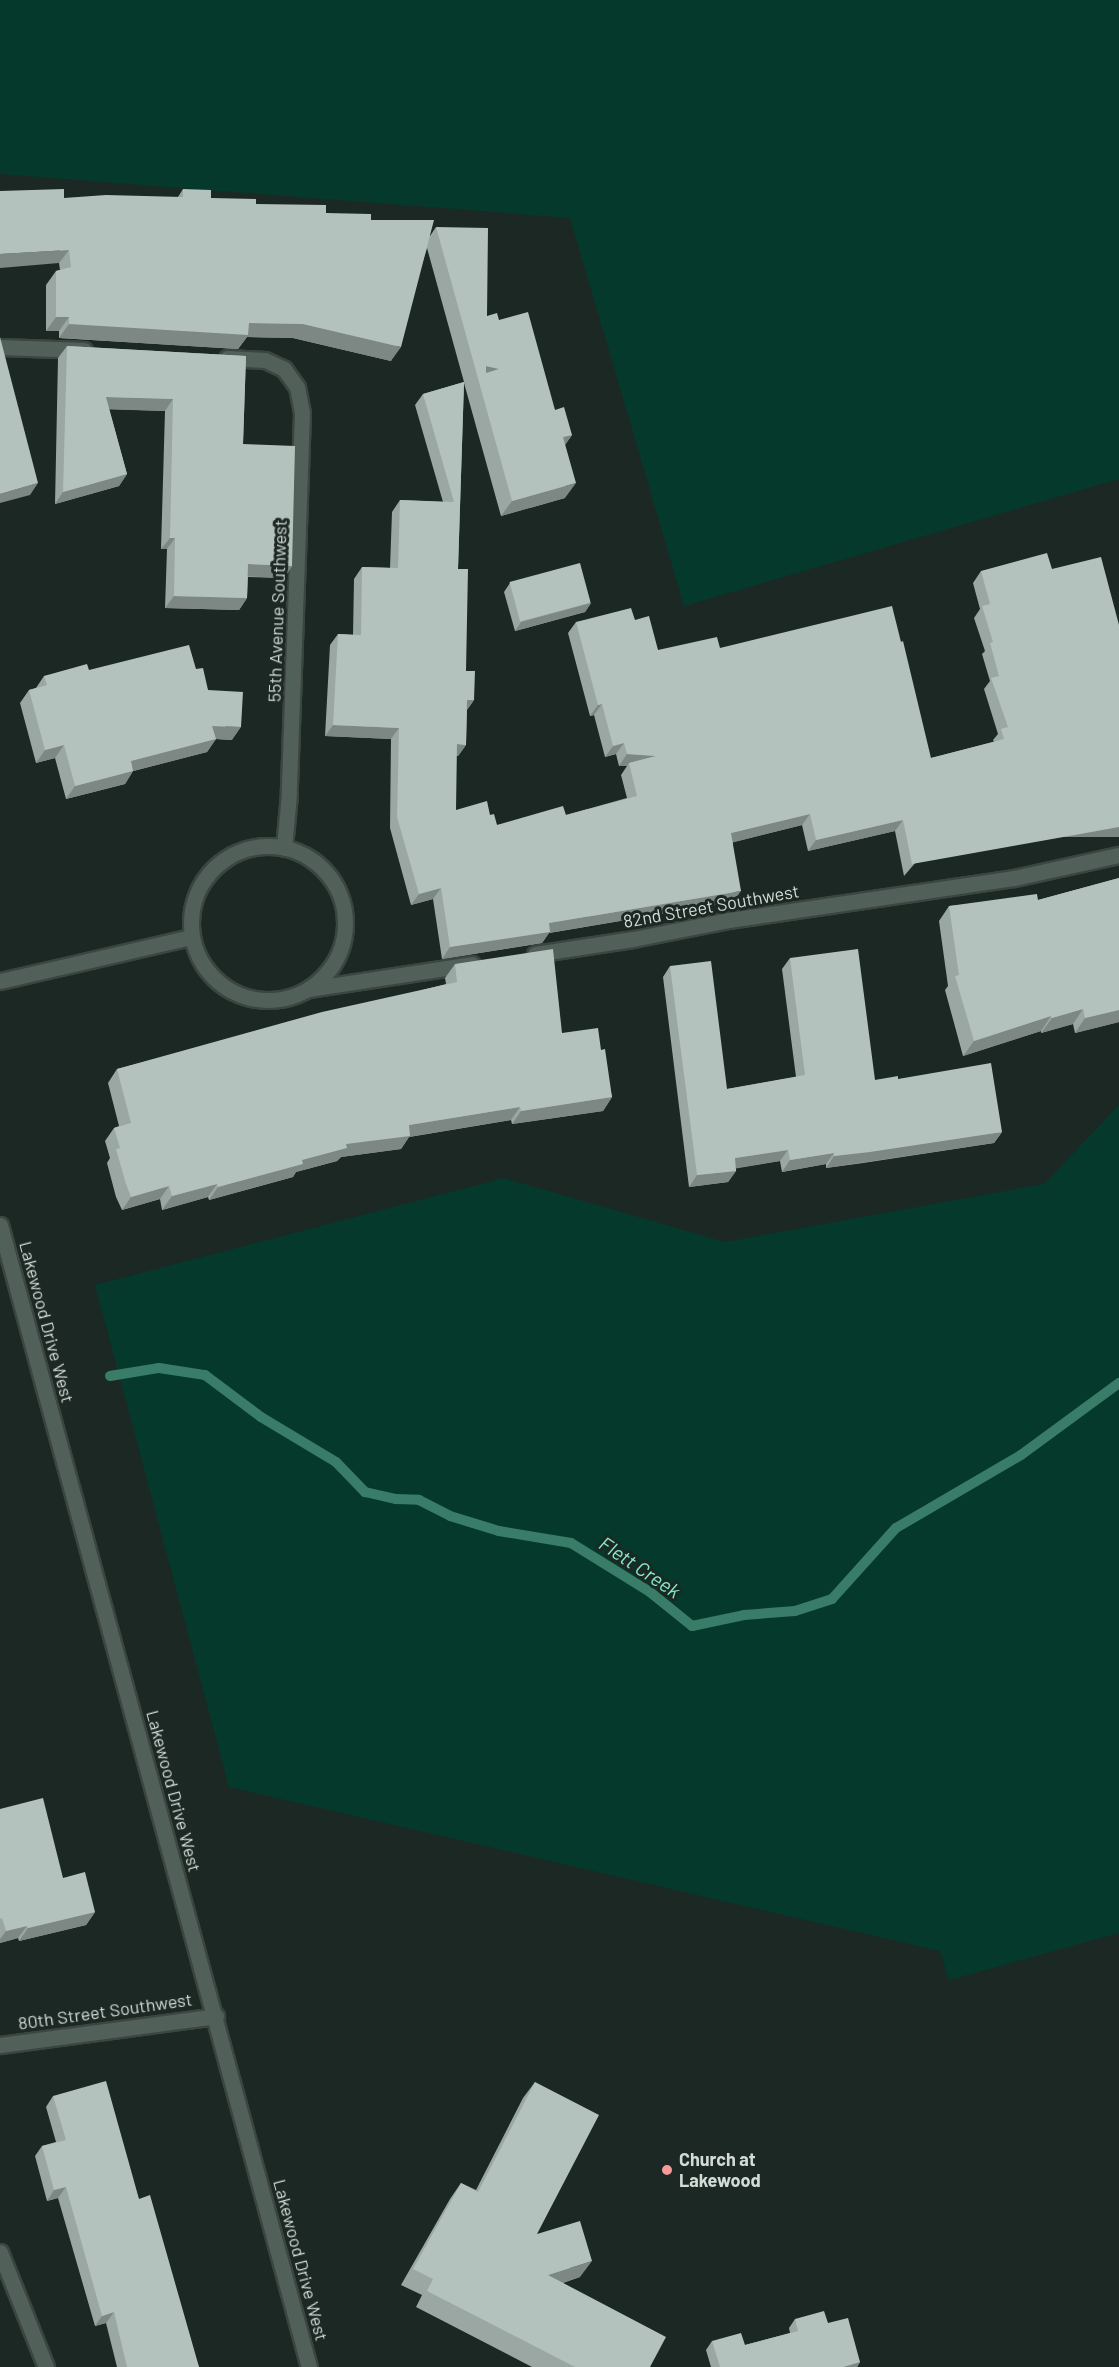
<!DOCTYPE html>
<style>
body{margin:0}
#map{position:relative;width:1119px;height:2367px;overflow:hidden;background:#1c2823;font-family:Barlow,sans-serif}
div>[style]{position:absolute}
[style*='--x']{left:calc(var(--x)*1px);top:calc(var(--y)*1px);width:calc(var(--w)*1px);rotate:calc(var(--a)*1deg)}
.green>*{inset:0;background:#05392c}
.stream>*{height:10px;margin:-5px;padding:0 5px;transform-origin:5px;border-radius:5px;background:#397c67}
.roads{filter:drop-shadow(2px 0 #3b4542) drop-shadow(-2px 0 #3b4542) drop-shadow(0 2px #3b4542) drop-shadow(0 -2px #3b4542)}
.minor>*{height:15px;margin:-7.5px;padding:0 7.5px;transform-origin:7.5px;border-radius:7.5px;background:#52605a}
.minor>.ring{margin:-7.5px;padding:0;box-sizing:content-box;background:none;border:15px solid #52605a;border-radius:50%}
.secondary>*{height:15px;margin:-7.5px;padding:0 7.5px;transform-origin:7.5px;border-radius:7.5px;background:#52605a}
.wall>*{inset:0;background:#9aa7a2}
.shaded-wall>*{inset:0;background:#7d8884;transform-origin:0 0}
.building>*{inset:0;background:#b3c2bc;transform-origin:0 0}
.dots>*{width:16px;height:16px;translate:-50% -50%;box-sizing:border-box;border:3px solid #1c2823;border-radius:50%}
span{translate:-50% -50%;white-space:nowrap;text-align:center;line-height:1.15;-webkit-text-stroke:6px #1c2823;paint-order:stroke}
.street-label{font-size:18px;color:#d3dbd7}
.poi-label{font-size:18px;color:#d3dbd7;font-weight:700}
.left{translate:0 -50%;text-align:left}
.water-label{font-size:20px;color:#84e9c8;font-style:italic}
</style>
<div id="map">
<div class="green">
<div style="clip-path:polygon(0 0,1119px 0,1119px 479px,684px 606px,570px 218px,0 174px)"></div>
<div style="clip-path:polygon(1119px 1105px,1119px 1933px,949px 1980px,940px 1951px,229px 1787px,95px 1285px,504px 1178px,725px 1242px,1044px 1184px)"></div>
</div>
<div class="stream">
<div style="--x:110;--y:1376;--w:50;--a:-9.3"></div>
<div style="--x:159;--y:1368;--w:47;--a:8.7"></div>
<div style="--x:205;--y:1375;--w:70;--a:36.9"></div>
<div style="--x:261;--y:1417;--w:87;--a:31"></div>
<div style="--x:336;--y:1462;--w:42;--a:46"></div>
<div style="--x:365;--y:1492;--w:32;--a:13"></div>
<div style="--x:396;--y:1499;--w:23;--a:2"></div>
<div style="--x:419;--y:1500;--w:35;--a:27"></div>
<div style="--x:450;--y:1516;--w:51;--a:17"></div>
<div style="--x:499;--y:1531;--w:73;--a:9.5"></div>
<div style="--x:571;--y:1543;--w:93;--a:31.8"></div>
<div style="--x:650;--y:1592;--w:54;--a:39"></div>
<div style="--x:692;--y:1626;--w:53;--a:-11.9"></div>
<div style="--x:744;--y:1615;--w:51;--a:-4.5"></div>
<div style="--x:795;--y:1611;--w:39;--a:-18"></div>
<div style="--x:832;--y:1599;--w:96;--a:-48"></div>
<div style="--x:896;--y:1528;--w:145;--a:-30.3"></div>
<div style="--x:1021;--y:1455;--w:122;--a:-36.3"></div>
</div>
<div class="roads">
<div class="minor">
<div style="--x:0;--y:347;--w:84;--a:2"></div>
<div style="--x:227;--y:358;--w:38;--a:3"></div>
<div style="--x:265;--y:360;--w:21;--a:25"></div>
<div style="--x:284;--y:369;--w:22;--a:54"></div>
<div style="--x:297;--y:387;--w:26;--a:79"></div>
<div style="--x:302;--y:413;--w:381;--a:92"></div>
<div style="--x:289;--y:794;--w:54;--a:95.3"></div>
<div class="ring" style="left:191px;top:846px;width:139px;height:139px"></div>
<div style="--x:535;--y:954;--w:99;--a:-8.7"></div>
<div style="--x:633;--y:939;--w:98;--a:-11.2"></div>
<div style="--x:729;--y:920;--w:288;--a:-8.4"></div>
<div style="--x:1014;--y:878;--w:107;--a:-12.4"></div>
<div style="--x:0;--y:981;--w:196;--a:-13"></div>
<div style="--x:309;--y:989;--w:165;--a:-8.7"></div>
<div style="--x:0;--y:2045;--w:218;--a:-7.6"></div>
<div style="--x:0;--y:2252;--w:124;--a:68.2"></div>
</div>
<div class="secondary">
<div style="--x:0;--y:1225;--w:1183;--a:74.86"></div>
</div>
</div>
<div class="wall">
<div style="clip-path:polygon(183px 189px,211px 198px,371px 220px,430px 236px,436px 227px,487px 316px,499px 320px,555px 410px,572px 435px,565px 445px,565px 498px,501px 516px,464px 383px,458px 569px,466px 671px,474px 700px,467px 710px,466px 745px,458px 756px,456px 756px,456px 810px,490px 815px,497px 825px,566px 815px,627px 798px,621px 775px,627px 766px,619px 766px,616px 754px,605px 757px,594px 715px,590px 716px,568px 633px,576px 622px,635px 620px,658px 650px,720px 648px,931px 758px,994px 742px,993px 740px,998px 734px,984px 689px,990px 681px,982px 654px,985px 651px,974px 618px,980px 609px,973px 583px,981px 571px,1052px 569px,1119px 625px,904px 876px,895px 831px,808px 851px,802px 825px,733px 842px,733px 902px,549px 933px,542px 943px,442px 959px,433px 899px,411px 905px,390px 828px,391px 739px,325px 736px,330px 645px,338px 634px,353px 635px,354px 579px,362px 567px,390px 568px,392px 512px,400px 500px,443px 502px,415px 405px,423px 394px,464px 382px,427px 248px,391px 361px,293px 338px,247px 337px,238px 349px,59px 338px,59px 331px,46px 331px,46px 285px,56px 271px,60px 270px,59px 263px,64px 198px,178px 197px)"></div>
<div style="clip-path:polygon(67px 346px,246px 356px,243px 444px,292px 566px,284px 578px,248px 577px,247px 598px,239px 610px,165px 608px,167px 549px,161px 549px,165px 411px,109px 409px,127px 474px,119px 486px,55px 504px,58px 358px)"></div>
<div style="clip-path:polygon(510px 583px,591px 603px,585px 612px,515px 631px,504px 592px)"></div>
<div style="clip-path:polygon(196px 669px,208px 690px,232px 740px,216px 739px,207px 752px,133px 771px,125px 784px,66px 799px,55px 758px,36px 763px,20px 703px,29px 690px,36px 688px,44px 676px,89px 670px)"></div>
<div style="clip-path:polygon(1119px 878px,1119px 1022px,1075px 1033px,1073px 1024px,1041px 1033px,1041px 1031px,963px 1056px,945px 990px,948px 986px,939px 921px,949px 906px,1038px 900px)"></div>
<div style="clip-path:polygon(790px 958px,875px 1080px,898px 1079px,1002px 1132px,994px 1143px,863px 1163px,826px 1168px,826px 1164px,782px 1172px,780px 1161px,736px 1168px,736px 1171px,728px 1182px,689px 1187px,663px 977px,670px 966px,727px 1089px,796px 1077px,782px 969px)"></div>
<div style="clip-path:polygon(455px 964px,562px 1033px,601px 1050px,612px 1097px,603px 1111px,512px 1124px,511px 1120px,409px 1137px,401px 1149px,341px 1157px,337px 1161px,296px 1172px,293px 1177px,209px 1200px,208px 1197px,162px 1210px,160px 1199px,122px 1210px,116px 1197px,107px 1163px,110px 1158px,105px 1141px,114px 1128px,119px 1126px,108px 1083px,117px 1069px,446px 984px,445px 978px)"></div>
<div style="clip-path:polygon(0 1809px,63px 1878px,95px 1912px,86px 1925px,19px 1941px,18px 1938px,0 1943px)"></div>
<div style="clip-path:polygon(535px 2082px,537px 2234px,580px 2277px,563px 2283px,650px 2367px,532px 2367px,416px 2307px,422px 2295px,401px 2285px,450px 2199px,461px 2183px,476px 2190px,523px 2098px)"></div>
<div style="clip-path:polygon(53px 2096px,139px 2199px,199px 2367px,117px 2367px,106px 2323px,95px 2326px,58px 2198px,47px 2201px,35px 2156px,42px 2146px,56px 2142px,46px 2107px)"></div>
<div style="clip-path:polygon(795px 2319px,828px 2323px,860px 2362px,857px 2367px,711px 2367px,706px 2350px,712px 2341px,745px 2345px,790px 2333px,789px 2328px)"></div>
</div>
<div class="shaded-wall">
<div style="clip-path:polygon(69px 250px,59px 263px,0 268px,0 254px)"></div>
<div style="clip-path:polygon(56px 317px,69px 317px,59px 331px,46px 331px)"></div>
<div style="clip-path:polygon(249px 323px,303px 324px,401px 347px,391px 361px,293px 338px,247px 337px,238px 349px,59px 338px,69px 324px)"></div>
<div style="clip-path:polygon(486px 366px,499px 369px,479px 382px)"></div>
<div style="clip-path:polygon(106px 397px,173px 399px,165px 411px,97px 409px)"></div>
<div style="clip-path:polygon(572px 435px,561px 450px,563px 437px)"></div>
<div style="clip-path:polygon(127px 474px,119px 486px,55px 504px,63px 492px)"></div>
<div style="clip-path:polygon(38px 483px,30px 495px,0 503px,0 494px)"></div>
<div style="clip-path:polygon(576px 483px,565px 498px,501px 516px,512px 501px)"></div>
<div style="clip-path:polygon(170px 538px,175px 538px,167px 549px,161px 549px)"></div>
<div style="clip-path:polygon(248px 564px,292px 566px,284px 578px,240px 576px)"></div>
<div style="clip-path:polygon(174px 596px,247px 598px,239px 610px,165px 608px)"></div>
<div style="clip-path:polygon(591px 603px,585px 612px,515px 631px,521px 622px)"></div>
<div style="clip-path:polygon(467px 700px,474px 700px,466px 711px)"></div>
<div style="clip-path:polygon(602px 704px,594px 715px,590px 716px,598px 705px)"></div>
<div style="clip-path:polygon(333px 725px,399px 728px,391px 739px,325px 736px)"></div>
<div style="clip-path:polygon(212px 726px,241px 727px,232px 740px,216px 739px,207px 752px,122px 774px,131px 761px)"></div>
<div style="clip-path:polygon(624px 743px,616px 754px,605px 757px,613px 746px)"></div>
<div style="clip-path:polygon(457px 744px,466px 745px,458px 756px,449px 755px)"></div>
<div style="clip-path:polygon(64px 745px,55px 758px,36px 763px,45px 750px)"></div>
<div style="clip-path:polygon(627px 754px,656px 756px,629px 763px,627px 766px,619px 766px)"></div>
<div style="clip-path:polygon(133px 771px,125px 784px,66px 799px,75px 786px)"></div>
<div style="clip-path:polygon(810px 814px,802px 825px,723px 845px,731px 833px)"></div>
<div style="clip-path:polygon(903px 820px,895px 831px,808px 851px,816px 840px)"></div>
<div style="left:1119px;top:827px;width:10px;height:210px;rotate:90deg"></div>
<div style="clip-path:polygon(441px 888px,433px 899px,411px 905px,419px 894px)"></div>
<div style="clip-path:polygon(741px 891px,733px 902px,549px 933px,542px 943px,442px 959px,450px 947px,549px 923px)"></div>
<div style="clip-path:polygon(1083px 1009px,1073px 1024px,1041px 1033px,1052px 1018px)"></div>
<div style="clip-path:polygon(1119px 1010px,1119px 1022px,1075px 1033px,1085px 1018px)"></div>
<div style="clip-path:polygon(1051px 1016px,1041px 1031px,963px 1056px,974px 1041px)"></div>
<div style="clip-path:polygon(612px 1097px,603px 1111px,512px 1124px,521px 1111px)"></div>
<div style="clip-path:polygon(520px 1107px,511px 1120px,409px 1137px,401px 1149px,341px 1157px,337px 1161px,296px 1172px,293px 1177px,209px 1200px,218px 1187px,302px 1160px,346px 1144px,409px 1125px)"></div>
<div style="clip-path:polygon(1002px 1132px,994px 1143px,826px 1168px,834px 1156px)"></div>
<div style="clip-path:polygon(788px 1150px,780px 1161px,727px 1170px,735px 1158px)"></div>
<div style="clip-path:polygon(834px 1153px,826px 1164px,782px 1172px,790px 1160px)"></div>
<div style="clip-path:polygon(736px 1171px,728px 1182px,689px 1187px,697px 1175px)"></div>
<div style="clip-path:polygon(217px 1184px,208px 1197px,162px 1210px,172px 1196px)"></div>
<div style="clip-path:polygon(169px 1186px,160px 1199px,122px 1210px,131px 1197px)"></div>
<div style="clip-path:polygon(95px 1912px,86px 1925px,19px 1941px,28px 1928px)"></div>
<div style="clip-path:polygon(27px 1926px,18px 1938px,0 1943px,0 1939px,6px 1931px)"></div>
<div style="clip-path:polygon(66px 2187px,58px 2198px,47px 2201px,54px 2190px)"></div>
<div style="clip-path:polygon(592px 2261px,580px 2277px,536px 2291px,548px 2275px)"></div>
<div style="clip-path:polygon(114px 2312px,106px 2323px,95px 2326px,102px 2316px)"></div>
<div style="clip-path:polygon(860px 2362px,857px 2367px,843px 2367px)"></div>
</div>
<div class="building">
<div style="clip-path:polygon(64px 189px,64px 198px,106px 195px,183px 197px,183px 189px,211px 190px,211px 198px,256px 199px,256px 204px,326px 205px,326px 213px,371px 214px,371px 220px,434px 220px,401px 347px,303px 324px,249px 323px,248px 335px,69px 324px,69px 317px,56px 317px,56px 271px,71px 267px,69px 250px,0 254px,0 191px)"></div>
<div style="clip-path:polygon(evenodd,436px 227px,488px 228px,487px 316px,497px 313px,499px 320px,528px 312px,555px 410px,564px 407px,572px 435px,563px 437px,576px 483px,512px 501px,436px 227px,486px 366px,499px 369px,486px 373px,486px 366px)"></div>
<div style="clip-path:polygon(0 337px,38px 483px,0 494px)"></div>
<div style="clip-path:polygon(67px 346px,246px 356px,243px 444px,295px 446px,292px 566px,248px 564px,247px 598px,174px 596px,175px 538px,170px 538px,173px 399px,106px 397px,127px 474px,63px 492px)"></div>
<div style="clip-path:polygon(464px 382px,458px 569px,468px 569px,466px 671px,475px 671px,474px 700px,467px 700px,466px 745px,457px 744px,456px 810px,487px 801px,490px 815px,494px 814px,497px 825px,563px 806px,566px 815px,637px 796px,629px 763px,656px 756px,627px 754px,624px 743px,613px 746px,602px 704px,598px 705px,576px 622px,631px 608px,635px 620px,649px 616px,658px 650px,717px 637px,720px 648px,892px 606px,901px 642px,903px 641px,931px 758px,1004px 739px,1001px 729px,1008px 727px,991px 678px,999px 676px,990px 643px,993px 642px,982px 606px,990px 604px,981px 571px,1047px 553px,1052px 569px,1101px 557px,1119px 625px,1119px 827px,912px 864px,903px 820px,816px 840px,810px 814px,731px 833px,741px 891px,549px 923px,550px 932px,450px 947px,441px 888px,419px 894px,397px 817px,399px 728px,333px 725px,338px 634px,361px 635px,362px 567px,398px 568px,400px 500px,454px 502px,423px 394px)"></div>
<div style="left:580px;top:563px;width:41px;height:73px;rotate:75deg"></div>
<div style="clip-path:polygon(189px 645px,196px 669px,203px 668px,208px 690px,243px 692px,241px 727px,212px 726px,216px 739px,131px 761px,133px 771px,75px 786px,64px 745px,45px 750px,29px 690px,47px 685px,44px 676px,87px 664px,89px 670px)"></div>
<div style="clip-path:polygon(1119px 878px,1119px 1010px,1085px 1018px,1083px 1009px,1052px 1018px,1051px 1016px,974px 1041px,955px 976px,959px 975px,949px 906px,1037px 894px,1038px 900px)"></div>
<div style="clip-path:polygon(553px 949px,562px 1033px,598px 1028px,601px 1050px,605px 1049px,612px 1097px,521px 1111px,520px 1107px,409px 1125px,410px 1136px,346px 1144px,347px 1148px,302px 1160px,303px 1164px,218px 1187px,217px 1184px,172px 1196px,169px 1186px,131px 1197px,126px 1184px,116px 1149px,120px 1148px,114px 1128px,131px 1123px,117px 1069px,322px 1012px,457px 982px,455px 964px)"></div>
<div style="clip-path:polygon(858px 949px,875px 1080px,898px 1076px,898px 1079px,991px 1063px,1002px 1132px,870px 1152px,834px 1156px,834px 1153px,790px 1160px,788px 1150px,735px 1158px,736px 1171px,697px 1175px,670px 966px,711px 961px,727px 1089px,805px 1075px,790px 958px)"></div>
<div style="clip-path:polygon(43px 1798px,63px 1878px,85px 1872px,95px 1912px,28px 1928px,27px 1926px,6px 1931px,2px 1918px,0 1919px,0 1809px)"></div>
<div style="clip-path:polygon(106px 2081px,139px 2199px,150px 2195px,199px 2367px,127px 2367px,114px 2312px,102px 2316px,66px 2187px,54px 2190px,42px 2146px,66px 2140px,53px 2096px)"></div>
<div style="clip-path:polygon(535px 2082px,599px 2115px,537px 2234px,580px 2221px,592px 2261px,548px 2275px,666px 2337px,650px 2367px,575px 2367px,427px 2291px,433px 2279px,413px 2269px,461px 2183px,478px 2192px)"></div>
<div style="clip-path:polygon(824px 2311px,828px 2323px,848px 2318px,860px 2362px,843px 2367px,720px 2367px,712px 2341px,741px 2333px,745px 2345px,798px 2331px,795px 2319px)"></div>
</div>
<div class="dots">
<div style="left:667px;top:2170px;background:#f59b9a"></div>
</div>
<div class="street-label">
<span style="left:277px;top:611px;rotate:-88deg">55th Avenue Southwest</span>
<span style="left:711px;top:906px;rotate:-10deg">82nd Street Southwest</span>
<span style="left:47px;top:1322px;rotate:75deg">Lakewood Drive West</span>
<span style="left:174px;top:1791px;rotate:75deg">Lakewood Drive West</span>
<span style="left:105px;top:2011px;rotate:-8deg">80th Street Southwest</span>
<span style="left:301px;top:2260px;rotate:75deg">Lakewood Drive West</span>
</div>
<div class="poi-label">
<span class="left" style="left:679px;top:2170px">Church at<br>Lakewood</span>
</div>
<div class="water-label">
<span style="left:640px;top:1567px;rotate:34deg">Flett Creek</span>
</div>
</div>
